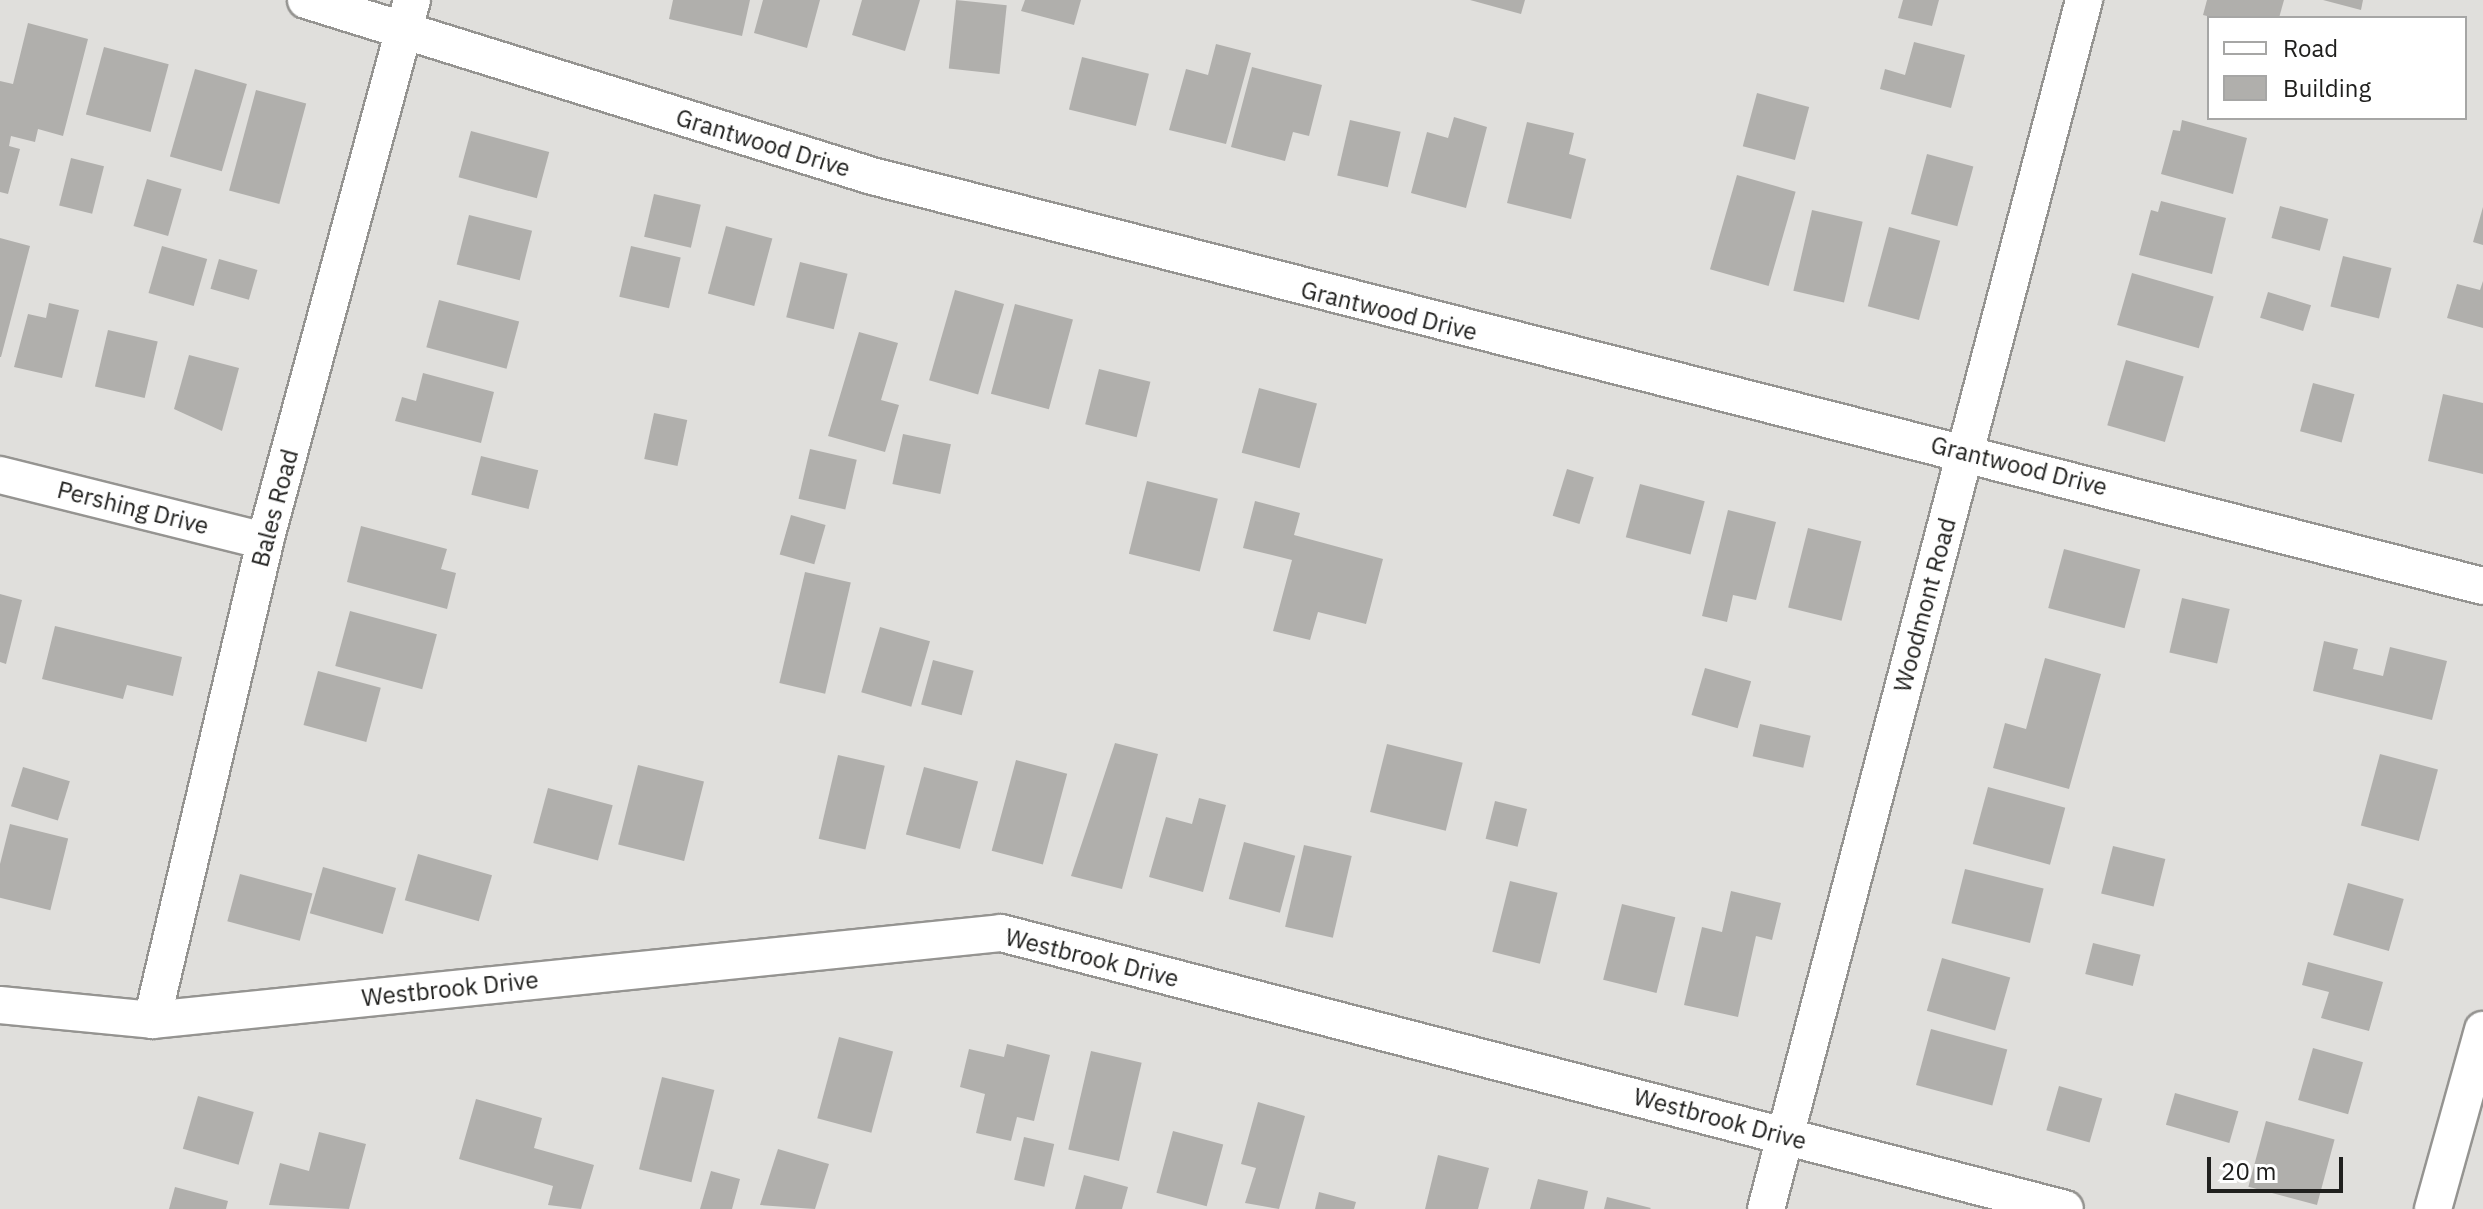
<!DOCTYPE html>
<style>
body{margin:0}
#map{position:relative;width:2483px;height:1209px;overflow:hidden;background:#e0dfdc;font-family:"IBM Plex Sans",sans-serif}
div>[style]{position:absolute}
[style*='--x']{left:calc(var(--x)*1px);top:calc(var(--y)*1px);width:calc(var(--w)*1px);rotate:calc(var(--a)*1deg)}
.building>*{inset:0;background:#b0afac;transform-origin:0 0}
.roads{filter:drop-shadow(2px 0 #959491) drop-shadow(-2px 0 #959491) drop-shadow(0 2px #959491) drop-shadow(0 -2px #959491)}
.minor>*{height:36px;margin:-18px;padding:0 18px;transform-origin:18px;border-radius:18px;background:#fff}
span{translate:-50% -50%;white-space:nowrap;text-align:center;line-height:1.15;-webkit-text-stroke:8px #fff;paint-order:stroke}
.street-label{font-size:24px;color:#20201e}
.legend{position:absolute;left:2207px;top:16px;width:260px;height:104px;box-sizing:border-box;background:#fff;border:2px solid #a6a6a5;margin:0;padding:10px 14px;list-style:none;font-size:24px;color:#20201e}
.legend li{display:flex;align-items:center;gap:16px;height:40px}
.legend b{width:40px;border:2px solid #a6a6a5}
.scale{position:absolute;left:2207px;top:1157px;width:136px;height:36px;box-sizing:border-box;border:4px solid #20201e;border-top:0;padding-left:10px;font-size:24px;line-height:28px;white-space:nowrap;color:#20201e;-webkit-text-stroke:6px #fff;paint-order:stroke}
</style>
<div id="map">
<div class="building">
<div style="clip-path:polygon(673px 0,750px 0,742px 36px,669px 19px)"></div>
<div style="clip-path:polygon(763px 0,820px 0,807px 48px,754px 33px)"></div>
<div style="clip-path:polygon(862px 0,920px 0,905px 51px,852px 35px)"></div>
<div style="left:956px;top:0;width:51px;height:69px;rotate:6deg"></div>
<div style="clip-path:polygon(1025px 0,1081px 0,1074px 25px,1021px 11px)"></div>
<div style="clip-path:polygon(1470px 0,1525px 0,1521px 14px)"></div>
<div style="clip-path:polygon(1903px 0,1939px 0,1932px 26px,1898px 18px)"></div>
<div style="clip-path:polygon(2207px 0,2284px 0,2279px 18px,2215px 18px,2203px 15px)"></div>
<div style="clip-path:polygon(2323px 0,2363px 0,2361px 10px)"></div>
<div style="clip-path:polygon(28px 23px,88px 39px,63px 136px,38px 129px,35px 142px,11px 136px,9px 146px,20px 149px,8px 194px,0 192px,0 81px,13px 84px)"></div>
<div style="clip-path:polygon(1914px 42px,1965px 55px,1951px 108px,1880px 89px,1885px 69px,1905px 75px)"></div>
<div style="clip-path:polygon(1216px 44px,1251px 53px,1226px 144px,1169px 130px,1186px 69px,1208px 75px)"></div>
<div style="left:104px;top:47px;width:67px;height:70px;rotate:15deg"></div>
<div style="left:1082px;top:57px;width:69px;height:54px;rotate:14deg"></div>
<div style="clip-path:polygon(1252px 67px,1322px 85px,1309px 136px,1293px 132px,1285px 161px,1231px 147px)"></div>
<div style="left:195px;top:69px;width:54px;height:91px;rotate:16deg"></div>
<div style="left:256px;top:90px;width:52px;height:104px;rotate:15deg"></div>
<div style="left:1757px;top:93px;width:54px;height:55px;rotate:15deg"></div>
<div style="clip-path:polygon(1454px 117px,1487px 127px,1466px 208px,1411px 193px,1427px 132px,1448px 138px)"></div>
<div style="left:1350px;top:120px;width:52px;height:57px;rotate:13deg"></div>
<div style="clip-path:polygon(2182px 120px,2247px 138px,2233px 194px,2161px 174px,2173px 130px,2180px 131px)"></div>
<div style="clip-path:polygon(1527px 122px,1574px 133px,1569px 154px,1586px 159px,1571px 219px,1507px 203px)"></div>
<div style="left:471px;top:131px;width:81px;height:48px;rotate:15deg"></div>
<div style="left:1927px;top:154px;width:48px;height:62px;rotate:15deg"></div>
<div style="left:71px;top:158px;width:34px;height:49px;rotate:14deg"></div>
<div style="left:1737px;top:175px;width:61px;height:98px;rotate:16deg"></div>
<div style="left:147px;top:179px;width:36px;height:49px;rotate:16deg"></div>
<div style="left:654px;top:194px;width:48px;height:44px;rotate:13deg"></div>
<div style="clip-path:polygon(2161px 201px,2226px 218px,2212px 274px,2139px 255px,2151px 210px,2158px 212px)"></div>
<div style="left:2280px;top:206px;width:50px;height:33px;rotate:15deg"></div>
<div style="clip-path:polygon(2483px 207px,2483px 245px,2473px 242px)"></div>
<div style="left:1812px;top:210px;width:52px;height:83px;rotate:13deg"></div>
<div style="left:469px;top:215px;width:65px;height:51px;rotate:14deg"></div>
<div style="left:726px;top:226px;width:48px;height:70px;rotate:15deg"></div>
<div style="left:1889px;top:227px;width:53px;height:82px;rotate:15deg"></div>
<div style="clip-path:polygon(0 238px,30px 246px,1px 357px,0 357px)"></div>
<div style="left:162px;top:246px;width:47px;height:49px;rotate:16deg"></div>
<div style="left:631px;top:246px;width:51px;height:52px;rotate:13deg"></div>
<div style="left:2343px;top:256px;width:50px;height:52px;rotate:14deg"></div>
<div style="left:219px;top:259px;width:40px;height:31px;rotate:16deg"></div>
<div style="left:800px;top:262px;width:49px;height:57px;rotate:14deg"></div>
<div style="left:2132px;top:273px;width:85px;height:54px;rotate:16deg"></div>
<div style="clip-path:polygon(2483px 281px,2483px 328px,2447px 318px,2457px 284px,2480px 290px)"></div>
<div style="left:955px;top:290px;width:51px;height:94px;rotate:16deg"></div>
<div style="left:2268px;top:292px;width:45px;height:27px;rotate:17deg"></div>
<div style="left:439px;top:300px;width:83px;height:49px;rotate:15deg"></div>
<div style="clip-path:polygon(49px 303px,79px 310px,62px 378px,14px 367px,28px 314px,46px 318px)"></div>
<div style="left:1015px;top:304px;width:60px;height:93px;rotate:15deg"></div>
<div style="left:108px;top:330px;width:51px;height:58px;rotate:13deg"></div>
<div style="clip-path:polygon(859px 332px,898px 343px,881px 400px,899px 405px,885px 452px,828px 436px)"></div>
<div style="clip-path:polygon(189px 355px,239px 368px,222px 431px,174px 409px)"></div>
<div style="left:2126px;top:360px;width:60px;height:68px;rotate:16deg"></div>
<div style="left:1099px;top:369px;width:53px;height:57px;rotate:14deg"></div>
<div style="clip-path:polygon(423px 373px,494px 392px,481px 443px,395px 421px,402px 397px,416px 401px)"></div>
<div style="left:2313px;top:383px;width:43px;height:50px;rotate:15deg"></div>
<div style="left:1259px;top:388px;width:60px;height:67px;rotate:15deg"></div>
<div style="clip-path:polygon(2443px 394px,2483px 403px,2483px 474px,2428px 461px)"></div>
<div style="left:654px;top:413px;width:34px;height:47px;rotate:12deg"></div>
<div style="left:903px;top:434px;width:49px;height:51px;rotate:12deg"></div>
<div style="left:810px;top:449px;width:48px;height:51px;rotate:13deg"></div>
<div style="left:481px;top:456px;width:59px;height:40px;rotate:14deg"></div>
<div style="left:1567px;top:469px;width:28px;height:49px;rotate:17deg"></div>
<div style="left:1147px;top:481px;width:73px;height:75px;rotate:14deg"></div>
<div style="left:1640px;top:484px;width:67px;height:55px;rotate:15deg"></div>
<div style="clip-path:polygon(1255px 501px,1300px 513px,1294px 535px,1383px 559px,1366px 624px,1318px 612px,1310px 640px,1273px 631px,1292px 560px,1243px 548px)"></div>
<div style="clip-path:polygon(1728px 510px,1776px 522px,1756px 600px,1733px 595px,1727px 622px,1702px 616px)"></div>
<div style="left:791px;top:515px;width:36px;height:41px;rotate:16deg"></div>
<div style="clip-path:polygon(361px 526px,447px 549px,441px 569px,456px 573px,447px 609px,347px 582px)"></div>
<div style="left:1808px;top:528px;width:55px;height:82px;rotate:14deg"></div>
<div style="left:2064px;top:549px;width:79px;height:61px;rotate:15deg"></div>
<div style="left:805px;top:572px;width:47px;height:114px;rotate:13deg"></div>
<div style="clip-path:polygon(0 594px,22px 600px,6px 664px,0 662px)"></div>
<div style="left:2182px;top:598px;width:49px;height:56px;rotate:13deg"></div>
<div style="left:350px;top:611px;width:90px;height:57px;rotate:15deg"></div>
<div style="clip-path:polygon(55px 626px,182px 657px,173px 696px,127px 685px,123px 699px,42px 679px)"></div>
<div style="left:880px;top:627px;width:52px;height:68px;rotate:16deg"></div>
<div style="clip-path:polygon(2324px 641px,2358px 649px,2353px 669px,2383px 676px,2390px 647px,2447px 661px,2432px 720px,2313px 691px)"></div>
<div style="clip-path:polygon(2045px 658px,2101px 674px,2069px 789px,1993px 768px,2005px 723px,2026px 729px)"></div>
<div style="left:933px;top:660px;width:42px;height:46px;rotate:15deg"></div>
<div style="left:1705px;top:668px;width:48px;height:49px;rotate:16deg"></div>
<div style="left:318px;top:671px;width:65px;height:56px;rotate:15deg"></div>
<div style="left:1760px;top:724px;width:52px;height:33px;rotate:13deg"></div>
<div style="clip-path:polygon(1115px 743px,1158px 754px,1122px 889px,1071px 876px)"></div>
<div style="left:1387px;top:744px;width:78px;height:70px;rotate:14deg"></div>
<div style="left:2380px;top:754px;width:60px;height:74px;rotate:15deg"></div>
<div style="left:838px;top:755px;width:48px;height:86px;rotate:13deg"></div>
<div style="left:1016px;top:760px;width:53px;height:94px;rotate:15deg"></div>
<div style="left:638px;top:765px;width:68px;height:82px;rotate:14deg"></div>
<div style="left:23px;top:767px;width:49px;height:41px;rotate:17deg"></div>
<div style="left:924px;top:767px;width:56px;height:70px;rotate:15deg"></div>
<div style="left:1988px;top:787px;width:80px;height:59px;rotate:15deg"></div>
<div style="left:548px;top:788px;width:67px;height:57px;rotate:15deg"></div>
<div style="clip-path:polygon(1199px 798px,1226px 805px,1203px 892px,1149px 877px,1166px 817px,1192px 824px)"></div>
<div style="left:1495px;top:801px;width:33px;height:39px;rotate:14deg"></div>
<div style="left:10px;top:824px;width:60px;height:74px;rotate:14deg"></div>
<div style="left:1244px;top:842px;width:53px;height:59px;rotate:15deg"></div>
<div style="left:1304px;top:845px;width:49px;height:84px;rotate:13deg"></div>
<div style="left:2113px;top:846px;width:54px;height:49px;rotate:14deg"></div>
<div style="left:418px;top:854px;width:77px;height:48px;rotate:16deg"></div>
<div style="left:323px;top:867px;width:76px;height:48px;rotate:16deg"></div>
<div style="left:1965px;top:869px;width:81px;height:56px;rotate:14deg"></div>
<div style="left:240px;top:874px;width:75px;height:49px;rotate:15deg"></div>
<div style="left:1510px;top:881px;width:49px;height:73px;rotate:14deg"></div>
<div style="left:2348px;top:883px;width:58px;height:54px;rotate:16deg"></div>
<div style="clip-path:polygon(1731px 891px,1781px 903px,1772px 940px,1756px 936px,1738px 1017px,1684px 1005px,1702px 927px,1722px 932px)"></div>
<div style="left:1622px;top:904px;width:55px;height:78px;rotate:14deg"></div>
<div style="left:2093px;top:943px;width:49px;height:32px;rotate:14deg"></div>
<div style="left:1942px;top:958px;width:71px;height:55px;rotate:16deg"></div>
<div style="clip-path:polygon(2308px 962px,2383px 982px,2369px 1031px,2321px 1018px,2329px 992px,2302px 985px)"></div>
<div style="left:1931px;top:1029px;width:79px;height:58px;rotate:15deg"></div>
<div style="left:839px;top:1037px;width:56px;height:84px;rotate:15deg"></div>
<div style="clip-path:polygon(1007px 1044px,1050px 1055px,1034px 1121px,1017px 1117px,1011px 1141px,976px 1133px,985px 1094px,960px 1087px,969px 1049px,1004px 1057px)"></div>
<div style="left:2313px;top:1048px;width:52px;height:54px;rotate:16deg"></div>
<div style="left:1091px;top:1051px;width:52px;height:101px;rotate:13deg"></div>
<div style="left:662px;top:1077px;width:54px;height:95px;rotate:14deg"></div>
<div style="left:2059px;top:1086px;width:45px;height:46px;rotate:16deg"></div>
<div style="left:2175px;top:1093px;width:66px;height:33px;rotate:16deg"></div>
<div style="left:198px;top:1096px;width:58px;height:55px;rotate:16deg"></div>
<div style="clip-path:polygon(476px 1099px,542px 1118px,534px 1148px,594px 1165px,581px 1209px,548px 1205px,553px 1186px,459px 1159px)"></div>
<div style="clip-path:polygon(1258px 1102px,1305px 1116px,1279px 1209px,1245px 1203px,1256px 1168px,1241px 1164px)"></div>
<div style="left:2266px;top:1121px;width:71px;height:68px;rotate:15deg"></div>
<div style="left:1173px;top:1131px;width:52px;height:64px;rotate:15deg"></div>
<div style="clip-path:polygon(319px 1132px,366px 1144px,349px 1209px,269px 1205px,280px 1163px,309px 1171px)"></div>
<div style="left:1024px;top:1137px;width:31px;height:44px;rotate:13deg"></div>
<div style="clip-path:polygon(778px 1149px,829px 1164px,815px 1209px,760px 1205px)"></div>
<div style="clip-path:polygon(1438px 1155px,1489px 1168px,1478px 1209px,1425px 1209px)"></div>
<div style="clip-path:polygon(711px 1171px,740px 1179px,732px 1209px,700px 1209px)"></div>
<div style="clip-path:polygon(1084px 1175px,1128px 1187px,1122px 1209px,1075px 1209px)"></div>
<div style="clip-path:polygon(1538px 1179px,1588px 1191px,1584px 1209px,1530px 1209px)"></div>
<div style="clip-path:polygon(175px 1187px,228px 1201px,226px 1209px,169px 1209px)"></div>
<div style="clip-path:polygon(1319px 1192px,1356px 1202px,1354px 1209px,1315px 1209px)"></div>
<div style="clip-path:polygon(1607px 1197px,1651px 1208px,1650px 1209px,1604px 1209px)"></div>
</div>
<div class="roads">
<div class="minor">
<div style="--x:306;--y:0;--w:593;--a:17.27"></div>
<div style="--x:872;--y:176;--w:1662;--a:14.28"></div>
<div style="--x:0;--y:475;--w:273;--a:14"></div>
<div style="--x:0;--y:1005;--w:153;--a:5.6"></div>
<div style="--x:152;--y:1020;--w:853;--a:-5.85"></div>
<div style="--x:1001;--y:933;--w:1099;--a:14.54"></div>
<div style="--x:152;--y:1020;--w:492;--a:-76.7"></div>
<div style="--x:265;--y:541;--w:561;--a:-74.8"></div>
<div style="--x:1766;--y:1209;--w:1250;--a:-75.26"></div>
<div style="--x:2433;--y:1209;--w:186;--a:-74.4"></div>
</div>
</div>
<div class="street-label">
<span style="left:763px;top:143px;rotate:17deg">Grantwood Drive</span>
<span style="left:1389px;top:311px;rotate:14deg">Grantwood Drive</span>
<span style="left:2019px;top:466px;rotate:14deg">Grantwood Drive</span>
<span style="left:133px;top:508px;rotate:14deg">Pershing Drive</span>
<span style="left:275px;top:508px;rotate:-75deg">Bales Road</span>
<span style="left:1925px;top:605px;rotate:-75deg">Woodmont Road</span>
<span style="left:1092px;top:958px;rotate:14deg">Westbrook Drive</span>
<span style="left:450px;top:989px;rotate:-6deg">Westbrook Drive</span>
<span style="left:1720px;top:1119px;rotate:15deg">Westbrook Drive</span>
</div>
<ul class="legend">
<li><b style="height:10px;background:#fff"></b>Road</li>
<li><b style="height:22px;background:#b0afac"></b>Building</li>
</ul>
<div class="scale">20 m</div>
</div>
